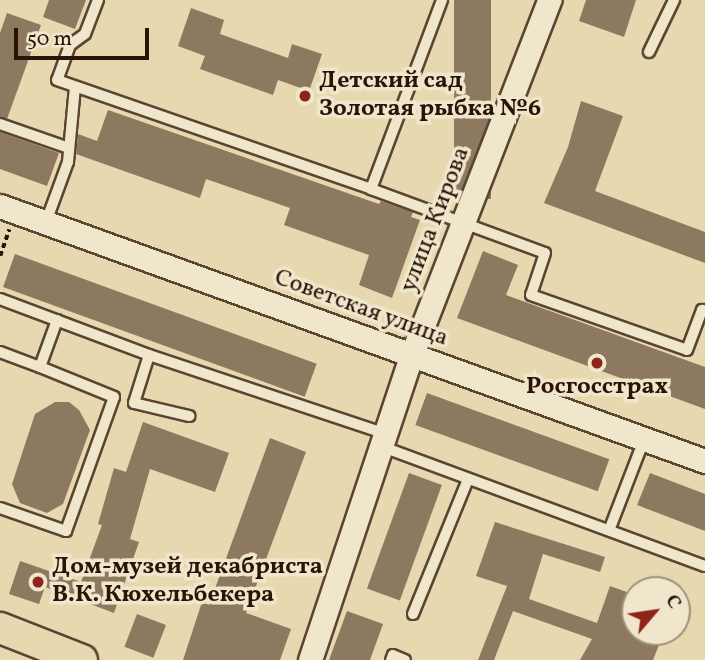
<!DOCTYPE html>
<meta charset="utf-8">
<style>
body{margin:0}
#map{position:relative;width:705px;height:660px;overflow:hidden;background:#e7d8b0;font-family:Vollkorn,serif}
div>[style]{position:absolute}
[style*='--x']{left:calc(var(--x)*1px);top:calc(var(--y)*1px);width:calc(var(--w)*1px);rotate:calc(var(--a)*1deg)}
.building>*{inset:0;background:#8d795f;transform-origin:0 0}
.path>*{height:3.5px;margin-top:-1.75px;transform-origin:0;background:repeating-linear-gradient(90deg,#2b1308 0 5px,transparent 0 8.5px)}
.roads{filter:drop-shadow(2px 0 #5a4432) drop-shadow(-2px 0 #5a4432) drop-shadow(0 2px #5a4432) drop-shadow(0 -2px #5a4432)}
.service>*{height:10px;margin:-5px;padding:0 5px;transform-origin:5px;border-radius:5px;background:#efe6cc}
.tertiary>*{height:23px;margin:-11.5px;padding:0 11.5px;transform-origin:11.5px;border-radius:11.5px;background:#efe6cc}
.primary>*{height:30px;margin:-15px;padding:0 15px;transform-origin:15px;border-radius:15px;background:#e7d8b0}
.dots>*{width:19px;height:19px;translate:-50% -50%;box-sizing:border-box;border:4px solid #efe6cc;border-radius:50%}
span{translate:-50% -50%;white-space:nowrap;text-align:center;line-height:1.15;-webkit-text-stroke:7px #efe6cc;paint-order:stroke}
.poi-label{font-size:24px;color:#2b1308;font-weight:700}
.left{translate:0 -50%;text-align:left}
.street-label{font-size:24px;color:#2b1308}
.north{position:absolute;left:621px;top:576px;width:70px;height:70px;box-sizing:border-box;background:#efe6cc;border:2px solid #a1927e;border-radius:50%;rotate:61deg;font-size:19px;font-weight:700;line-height:28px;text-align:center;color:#2b1308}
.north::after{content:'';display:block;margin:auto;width:24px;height:32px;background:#8f2418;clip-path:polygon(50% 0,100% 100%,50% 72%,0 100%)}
.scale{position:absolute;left:14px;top:28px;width:135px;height:32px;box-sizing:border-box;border:4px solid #2b1308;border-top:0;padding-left:9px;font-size:21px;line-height:24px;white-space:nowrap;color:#2b1308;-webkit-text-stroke:5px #efe6cc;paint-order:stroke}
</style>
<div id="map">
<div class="building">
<div style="clip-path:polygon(49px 0,86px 0,75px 29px,43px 17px)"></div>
<div style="left:454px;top:0;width:37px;height:199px"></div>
<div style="clip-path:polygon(586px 0,636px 0,624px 37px,579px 21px)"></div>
<div style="clip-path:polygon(191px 8px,224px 20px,220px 34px,288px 58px,292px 44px,322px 54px,309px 91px,278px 80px,273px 95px,200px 69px,205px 56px,178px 46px)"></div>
<div style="clip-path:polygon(7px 13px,41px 25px,7px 119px,0 117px,0 33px)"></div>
<div style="clip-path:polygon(581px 101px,623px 116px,595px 191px,705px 232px,705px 263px,544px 203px,568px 147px)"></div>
<div style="clip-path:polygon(108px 110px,379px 204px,381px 201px,413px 212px,411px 217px,420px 220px,392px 298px,359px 285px,369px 255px,284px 225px,290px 208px,206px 179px,200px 198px,76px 154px,78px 134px,97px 141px)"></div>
<div style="clip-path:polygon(0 132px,59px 153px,47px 186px,0 169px)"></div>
<div style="clip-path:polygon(483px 251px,518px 265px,506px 295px,705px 367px,705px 409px,457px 318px)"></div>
<div style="left:15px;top:254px;width:321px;height:35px;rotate:20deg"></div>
<div style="left:427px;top:393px;width:194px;height:34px;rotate:20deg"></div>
<div style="clip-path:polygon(55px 402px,69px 402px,79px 410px,90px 430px,63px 504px,47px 513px,20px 503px,12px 484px,35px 414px)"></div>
<div style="clip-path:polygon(143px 422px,229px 453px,215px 492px,150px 469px,130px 539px,139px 542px,114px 613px,45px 587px,39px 604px,9px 594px,20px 561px,81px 582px,102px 525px,98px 524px,114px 468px,126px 472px)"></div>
<div style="clip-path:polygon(270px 438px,306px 452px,246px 613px,291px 629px,280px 660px,183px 660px,202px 602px,209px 605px)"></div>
<div style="left:409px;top:473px;width:35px;height:123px;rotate:20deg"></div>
<div style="clip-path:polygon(650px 473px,705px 494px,705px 531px,637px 505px)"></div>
<div style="clip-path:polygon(495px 522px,605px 557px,600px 572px,543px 554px,529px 599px,597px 623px,610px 586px,635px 595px,635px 636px,659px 645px,653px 660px,580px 660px,592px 639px,513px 611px,494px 660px,478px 660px,507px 586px,476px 576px)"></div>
<div style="clip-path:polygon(347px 611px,383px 624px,370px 660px,329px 660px)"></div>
<div style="left:137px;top:614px;width:31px;height:35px;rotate:21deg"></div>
</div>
<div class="path">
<div style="--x:0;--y:256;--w:28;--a:-71"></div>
</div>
<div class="roads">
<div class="service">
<div style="--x:98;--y:0;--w:36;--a:111"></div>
<div style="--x:85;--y:34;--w:19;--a:144"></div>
<div style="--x:70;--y:45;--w:37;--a:110"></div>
<div style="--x:57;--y:80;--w:332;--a:19.1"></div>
<div style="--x:371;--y:189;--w:202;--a:-69.4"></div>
<div style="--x:649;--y:52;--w:58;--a:-64.3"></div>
<div style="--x:0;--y:124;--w:73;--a:19.2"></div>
<div style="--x:371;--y:189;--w:185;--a:20.2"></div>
<div style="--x:545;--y:253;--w:44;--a:108.4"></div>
<div style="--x:531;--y:295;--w:165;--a:19.4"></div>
<div style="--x:687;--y:350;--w:43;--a:-69.4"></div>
<div style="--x:702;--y:310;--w:3;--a:18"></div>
<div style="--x:46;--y:222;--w:64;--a:-69.9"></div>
<div style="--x:68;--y:162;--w:75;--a:-84.7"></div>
<div style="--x:0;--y:299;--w:159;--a:20.6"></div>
<div style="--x:149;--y:355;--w:250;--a:18.4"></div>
<div style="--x:0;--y:352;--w:43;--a:20.6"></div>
<div style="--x:149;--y:355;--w:50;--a:107.4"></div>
<div style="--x:134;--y:403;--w:57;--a:13.3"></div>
<div style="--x:383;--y:447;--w:343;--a:20.3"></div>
<div style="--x:0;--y:508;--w:70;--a:19.2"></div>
<div style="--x:66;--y:531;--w:142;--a:-70.3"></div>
<div style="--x:114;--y:397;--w:80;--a:-157.9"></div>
<div style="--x:40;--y:367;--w:50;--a:-70.1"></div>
<div style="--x:610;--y:528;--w:94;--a:-68.9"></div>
<div style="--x:413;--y:614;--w:146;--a:-67.8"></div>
<div style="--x:391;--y:660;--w:5;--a:-68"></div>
<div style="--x:393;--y:655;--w:13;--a:23"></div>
</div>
<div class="tertiary">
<div style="--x:0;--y:206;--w:750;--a:19.89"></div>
<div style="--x:310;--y:660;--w:323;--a:-71.6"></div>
<div style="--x:412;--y:354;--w:380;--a:-68.8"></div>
</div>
<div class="primary">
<div style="--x:0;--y:628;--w:88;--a:21.3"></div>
</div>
</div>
<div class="dots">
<div style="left:305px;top:96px;background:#8f2418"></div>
<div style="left:597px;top:363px;background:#8f2418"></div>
<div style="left:38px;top:582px;background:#8f2418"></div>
</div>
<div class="poi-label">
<span class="left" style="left:319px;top:96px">Детский сад<br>Золотая рыбка №6</span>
<span style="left:597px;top:388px">Росгосстрах</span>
<span class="left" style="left:52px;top:582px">Дом-музей декабриста<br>В.К. Кюхельбекера</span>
</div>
<div class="street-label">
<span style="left:436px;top:220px;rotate:-69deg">улица Кирова</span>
<span style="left:361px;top:309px;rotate:20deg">Советская улица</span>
</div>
<div class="north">С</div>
<div class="scale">50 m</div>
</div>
